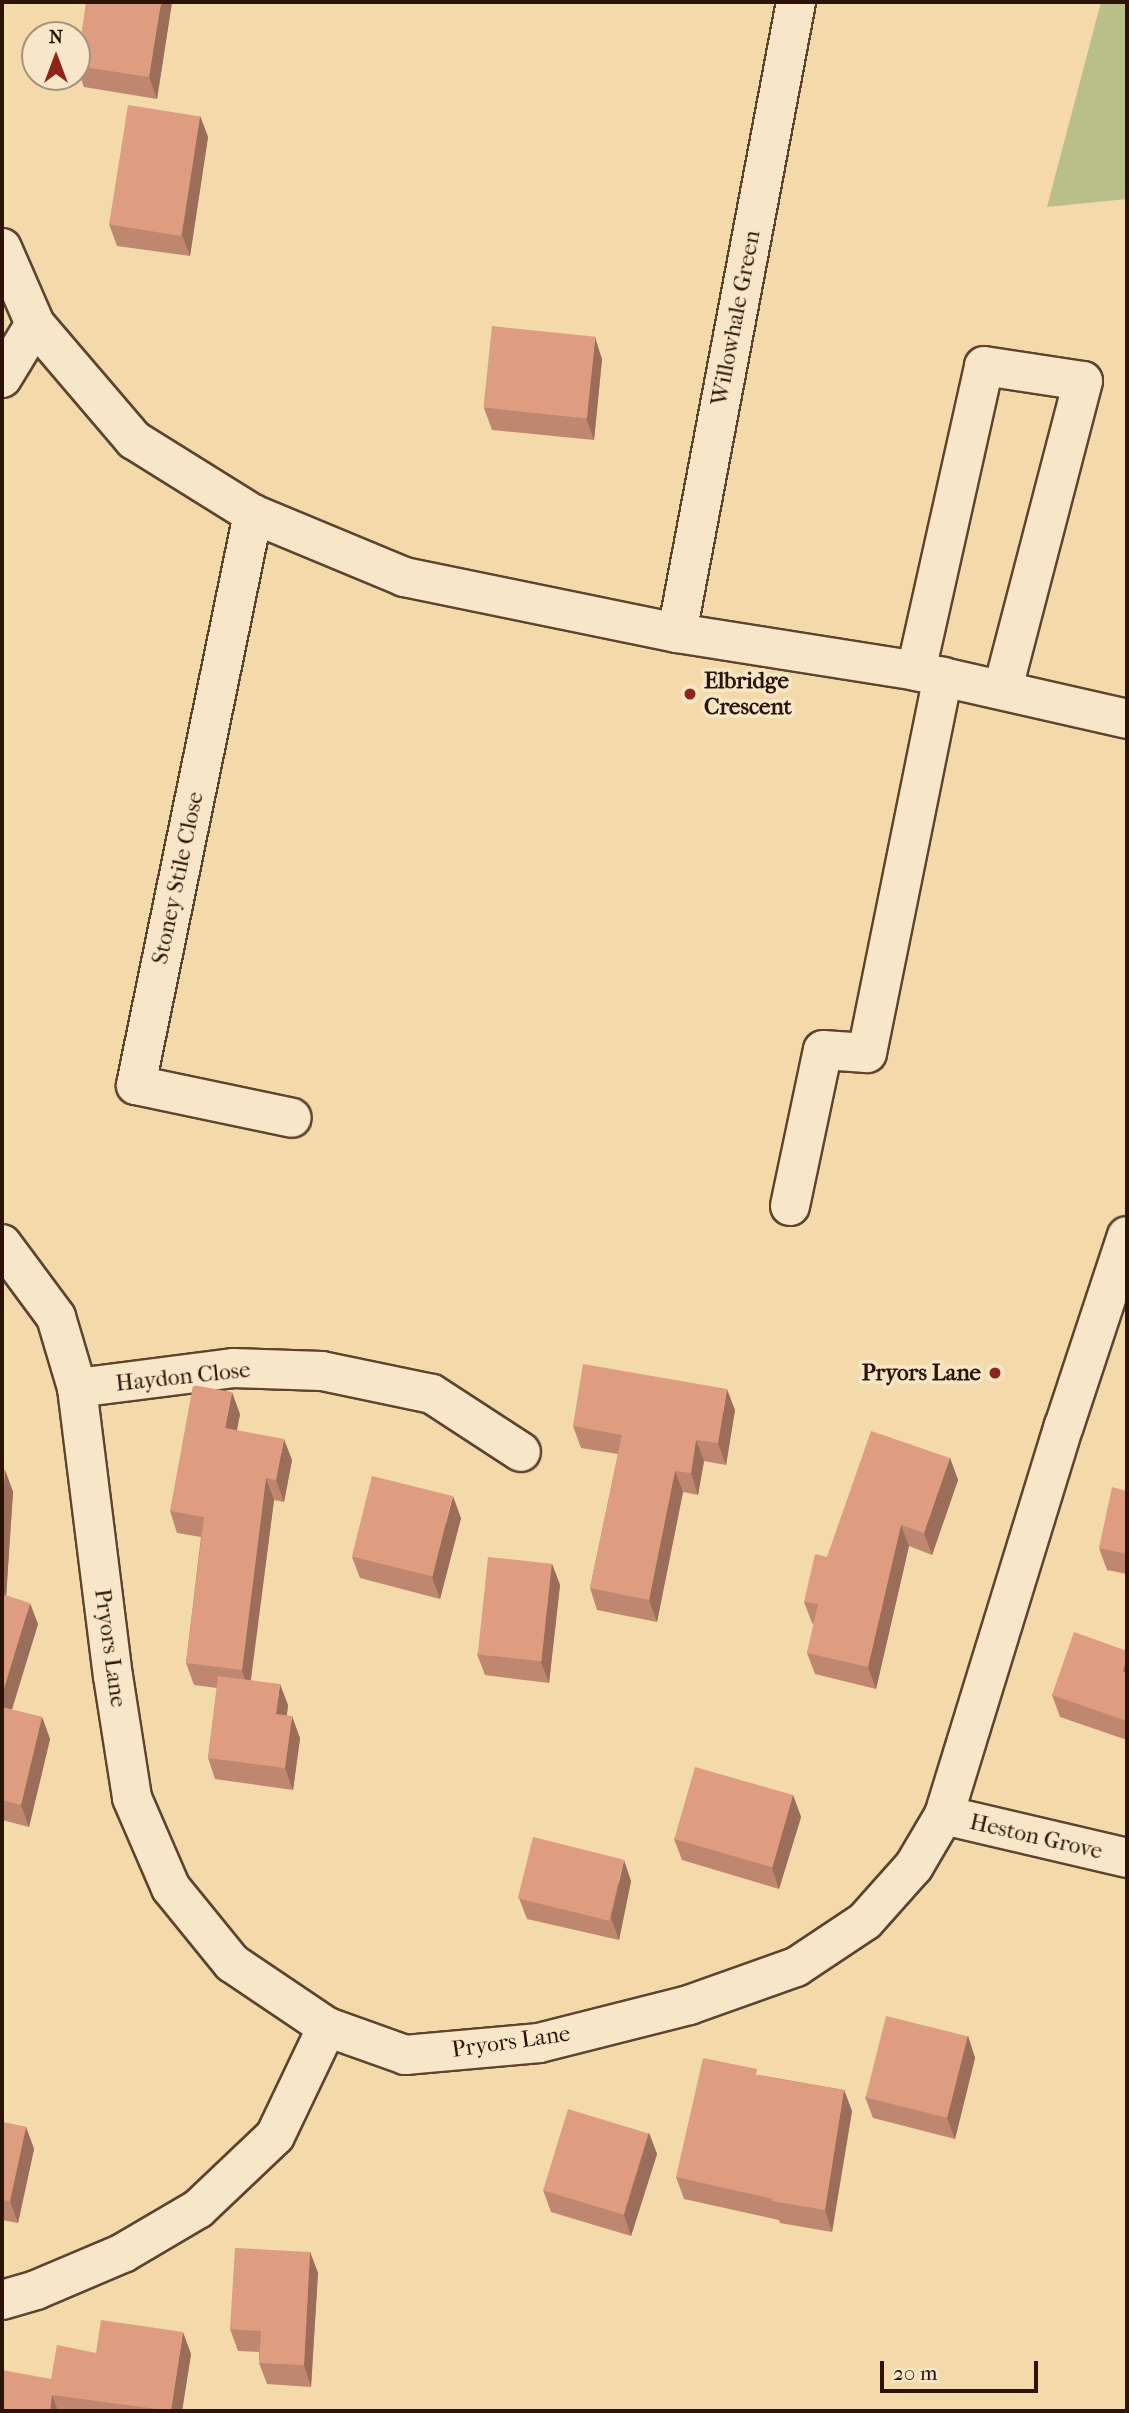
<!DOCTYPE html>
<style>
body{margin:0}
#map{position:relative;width:1129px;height:2413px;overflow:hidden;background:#f4d9aa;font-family:"IM FELL French Canon",serif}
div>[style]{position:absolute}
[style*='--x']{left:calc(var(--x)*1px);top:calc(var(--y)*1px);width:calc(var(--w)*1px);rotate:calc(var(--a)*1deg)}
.green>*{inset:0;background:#babf8a}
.roads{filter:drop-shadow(2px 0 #5e442f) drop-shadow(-2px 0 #5e442f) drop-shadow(0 2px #5e442f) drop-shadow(0 -2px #5e442f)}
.minor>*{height:38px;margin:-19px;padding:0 19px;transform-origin:19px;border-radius:19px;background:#f8e6c8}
.wall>*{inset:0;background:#bf876f}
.shaded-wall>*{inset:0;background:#9b6e5a}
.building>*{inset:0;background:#de9d81;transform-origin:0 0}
.dots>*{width:19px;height:19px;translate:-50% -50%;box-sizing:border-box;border:4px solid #f8e6c8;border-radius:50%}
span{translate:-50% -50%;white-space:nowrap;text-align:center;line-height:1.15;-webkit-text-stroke:7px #f8e6c8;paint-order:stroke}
.street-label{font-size:23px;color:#2c1306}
.poi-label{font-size:23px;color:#2c1306;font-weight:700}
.left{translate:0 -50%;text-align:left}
.right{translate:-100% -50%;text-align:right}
.frame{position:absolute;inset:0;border:4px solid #2c1306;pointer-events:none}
.north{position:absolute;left:21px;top:21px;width:70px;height:70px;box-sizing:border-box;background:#f8e6c8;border:2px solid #a6927a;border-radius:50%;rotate:0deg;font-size:19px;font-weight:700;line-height:28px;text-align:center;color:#2c1306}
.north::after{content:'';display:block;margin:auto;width:24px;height:32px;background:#8f2418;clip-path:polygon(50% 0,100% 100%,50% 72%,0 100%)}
.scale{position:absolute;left:880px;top:2361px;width:158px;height:32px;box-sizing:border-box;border:4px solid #2c1306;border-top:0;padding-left:9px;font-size:21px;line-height:24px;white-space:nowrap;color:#2c1306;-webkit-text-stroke:5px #f8e6c8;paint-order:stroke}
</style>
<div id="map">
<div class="green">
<div style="clip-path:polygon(1101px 2px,1127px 2px,1127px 199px,1047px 207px)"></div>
</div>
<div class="roads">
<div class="minor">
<div style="--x:2;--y:248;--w:83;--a:66.5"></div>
<div style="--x:35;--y:324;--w:153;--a:49.5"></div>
<div style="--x:134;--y:440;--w:140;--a:31.9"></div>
<div style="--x:253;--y:514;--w:164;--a:22.6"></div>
<div style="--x:404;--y:577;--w:279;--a:11.6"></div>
<div style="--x:677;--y:633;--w:242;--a:9"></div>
<div style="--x:916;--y:671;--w:216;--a:12.8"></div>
<div style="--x:2;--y:378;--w:63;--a:-58.6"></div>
<div style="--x:253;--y:514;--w:583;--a:101.58"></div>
<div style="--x:136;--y:1085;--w:159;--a:11.9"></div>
<div style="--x:677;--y:633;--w:642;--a:-79.32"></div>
<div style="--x:916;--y:671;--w:312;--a:-77.4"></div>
<div style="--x:984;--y:366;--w:100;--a:8.6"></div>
<div style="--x:1083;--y:381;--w:318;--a:104.6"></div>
<div style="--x:790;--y:1206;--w:159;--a:-78.1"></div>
<div style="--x:823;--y:1050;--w:44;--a:3.9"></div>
<div style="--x:867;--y:1053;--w:384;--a:-78.6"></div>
<div style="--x:2;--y:1244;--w:91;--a:53.5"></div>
<div style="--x:56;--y:1317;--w:74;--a:73.5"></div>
<div style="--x:77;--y:1388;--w:290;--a:82.9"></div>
<div style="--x:113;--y:1676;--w:123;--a:81.1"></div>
<div style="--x:132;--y:1798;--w:98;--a:66.6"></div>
<div style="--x:171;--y:1888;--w:97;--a:50.9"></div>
<div style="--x:232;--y:1963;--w:115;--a:34"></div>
<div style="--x:327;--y:2027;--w:83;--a:19.7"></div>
<div style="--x:405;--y:2055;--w:135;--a:-5.1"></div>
<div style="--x:539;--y:2043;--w:155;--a:-14.2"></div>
<div style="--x:689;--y:2005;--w:114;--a:-19.6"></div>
<div style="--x:796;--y:1967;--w:83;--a:-33.7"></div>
<div style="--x:865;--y:1921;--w:74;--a:-48.3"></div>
<div style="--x:914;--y:1866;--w:59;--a:-59.5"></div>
<div style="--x:944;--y:1815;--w:407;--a:-72.9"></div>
<div style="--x:1064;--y:1426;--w:200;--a:-71.7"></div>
<div style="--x:77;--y:1388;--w:157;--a:-7.3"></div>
<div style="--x:233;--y:1368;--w:89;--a:1.9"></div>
<div style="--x:322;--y:1371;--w:112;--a:11.8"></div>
<div style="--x:432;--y:1394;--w:106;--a:33.1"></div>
<div style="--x:944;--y:1815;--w:188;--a:13.2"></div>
<div style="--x:2;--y:2300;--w:35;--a:-16"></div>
<div style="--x:36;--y:2290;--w:95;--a:-23"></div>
<div style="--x:123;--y:2253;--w:87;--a:-30.4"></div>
<div style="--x:198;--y:2209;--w:106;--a:-43.5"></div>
<div style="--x:275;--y:2136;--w:121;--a:-64.5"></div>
</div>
</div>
<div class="wall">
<div style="clip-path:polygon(172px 2px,157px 99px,84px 87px,77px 68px,77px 61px)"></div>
<div style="clip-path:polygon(200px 116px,208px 137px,190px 256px,117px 246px,109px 224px)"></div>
<div style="clip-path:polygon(602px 359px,594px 440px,492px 430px,484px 408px)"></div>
<div style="clip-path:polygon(735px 1410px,726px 1465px,704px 1461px,698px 1495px,683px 1492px,657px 1622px,597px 1610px,590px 1588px,618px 1454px,581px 1448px,573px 1426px)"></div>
<div style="clip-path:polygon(240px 1414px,237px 1430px,292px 1460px,284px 1502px,274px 1500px,251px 1680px,288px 1705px,287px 1715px,300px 1738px,293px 1790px,215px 1779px,208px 1758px,217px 1688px,194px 1685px,186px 1663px,201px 1537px,177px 1533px,170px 1511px)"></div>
<div style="clip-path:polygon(950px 1458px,958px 1480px,932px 1555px,909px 1546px,876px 1689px,815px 1674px,807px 1653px,814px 1624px,812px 1623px,804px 1602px,827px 1557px)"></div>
<div style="clip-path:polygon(2px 1470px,5px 1470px,13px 1492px,6px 1595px,38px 1624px,12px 1710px,42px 1717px,50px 1739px,29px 1827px,2px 1820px)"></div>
<div style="clip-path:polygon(1127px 1491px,1127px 1574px,1107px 1570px,1099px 1548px)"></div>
<div style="clip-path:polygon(461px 1518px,440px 1599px,360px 1578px,352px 1557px)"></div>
<div style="clip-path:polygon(552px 1564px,560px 1585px,549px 1683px,485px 1675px,477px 1654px)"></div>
<div style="clip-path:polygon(1127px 1651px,1127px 1740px,1060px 1717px,1052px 1695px)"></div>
<div style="clip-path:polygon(793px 1795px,801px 1817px,779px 1889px,682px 1860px,674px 1839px)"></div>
<div style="clip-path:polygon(631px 1881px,619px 1940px,527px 1919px,519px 1898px)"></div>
<div style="clip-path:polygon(968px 2036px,975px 2058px,955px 2139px,873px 2118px,865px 2097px)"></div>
<div style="clip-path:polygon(759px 2075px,844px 2090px,852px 2111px,832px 2232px,780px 2223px,779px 2220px,684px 2199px,676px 2177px)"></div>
<div style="clip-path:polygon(2px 2122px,26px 2127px,34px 2149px,18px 2223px,2px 2220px)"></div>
<div style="clip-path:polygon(649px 2133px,657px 2154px,631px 2236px,551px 2212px,543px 2190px)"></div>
<div style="clip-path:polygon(310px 2252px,318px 2273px,311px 2387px,267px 2384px,259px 2363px,259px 2352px,238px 2351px,230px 2329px)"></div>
<div style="clip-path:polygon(96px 2353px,191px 2354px,182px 2411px,2px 2411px,51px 2379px)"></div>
</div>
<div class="shaded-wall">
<div style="clip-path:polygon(161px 2px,172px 2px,157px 99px,149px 77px)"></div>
<div style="clip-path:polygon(200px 116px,208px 137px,190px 256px,182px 235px)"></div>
<div style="clip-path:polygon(595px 337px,602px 359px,594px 440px,586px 418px)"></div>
<div style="clip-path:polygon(2px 1367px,4px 1374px,2px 1388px)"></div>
<div style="clip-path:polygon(727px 1389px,735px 1410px,726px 1465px,718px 1443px)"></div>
<div style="clip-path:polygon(232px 1392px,240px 1414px,233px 1450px,225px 1428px)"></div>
<div style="clip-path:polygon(284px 1439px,292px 1460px,284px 1502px,276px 1480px)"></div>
<div style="clip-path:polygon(696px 1440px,704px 1461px,698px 1495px,691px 1473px)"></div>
<div style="clip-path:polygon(950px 1458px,958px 1480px,932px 1555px,924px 1533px)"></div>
<div style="clip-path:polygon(5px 1470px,13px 1492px,5px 1614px,2px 1606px,2px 1516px)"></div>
<div style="clip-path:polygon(675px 1471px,683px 1492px,657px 1622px,649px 1600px)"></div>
<div style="clip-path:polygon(266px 1478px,274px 1500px,249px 1692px,242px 1670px)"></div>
<div style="clip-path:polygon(453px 1496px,461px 1518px,440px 1599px,432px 1577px)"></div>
<div style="clip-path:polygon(901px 1525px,909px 1546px,876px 1689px,868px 1667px)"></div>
<div style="clip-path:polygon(552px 1564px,560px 1585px,549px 1683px,541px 1662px)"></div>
<div style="clip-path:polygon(30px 1603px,38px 1624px,6px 1728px,2px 1716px,2px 1695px)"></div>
<div style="clip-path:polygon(1127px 1658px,1127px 1683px,1123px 1671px)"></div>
<div style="clip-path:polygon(280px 1684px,288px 1705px,284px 1735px,276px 1714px)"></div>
<div style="clip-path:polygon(292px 1716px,300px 1738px,293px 1790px,285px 1768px)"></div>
<div style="clip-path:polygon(42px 1717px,50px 1739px,29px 1827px,21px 1805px)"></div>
<div style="clip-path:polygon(793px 1795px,801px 1817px,779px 1889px,772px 1868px)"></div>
<div style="clip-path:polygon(624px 1860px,631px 1881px,619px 1940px,611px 1918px)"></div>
<div style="clip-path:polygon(968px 2036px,975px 2058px,955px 2139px,947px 2118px)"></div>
<div style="clip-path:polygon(844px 2090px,852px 2111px,832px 2232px,825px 2210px)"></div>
<div style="clip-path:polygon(26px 2127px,34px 2149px,18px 2223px,10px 2201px)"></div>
<div style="clip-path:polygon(649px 2133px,657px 2154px,631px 2236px,624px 2215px)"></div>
<div style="clip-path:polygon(310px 2252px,318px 2273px,311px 2387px,304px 2365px)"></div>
<div style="clip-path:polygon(183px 2332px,191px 2354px,182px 2411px,171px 2411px)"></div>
<div style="clip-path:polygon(52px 2395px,58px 2411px,50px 2411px)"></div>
</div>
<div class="building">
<div style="clip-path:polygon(86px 2px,161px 2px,149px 77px,77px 66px)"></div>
<div style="left:128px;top:105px;width:73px;height:121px;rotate:9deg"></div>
<div style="left:492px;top:326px;width:104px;height:82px;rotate:6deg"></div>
<div style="clip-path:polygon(583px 1364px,727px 1389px,718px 1443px,696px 1440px,691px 1473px,675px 1471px,649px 1600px,590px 1588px,622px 1435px,573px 1426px)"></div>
<div style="clip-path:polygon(193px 1385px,232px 1392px,225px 1428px,284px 1439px,276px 1480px,266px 1478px,242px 1670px,186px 1663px,204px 1517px,170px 1511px)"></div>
<div style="clip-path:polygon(871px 1431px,950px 1458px,924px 1533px,901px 1525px,868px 1667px,807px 1653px,818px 1604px,804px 1602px,815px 1554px,827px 1557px)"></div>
<div style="clip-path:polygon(2px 1470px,5px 1470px,2px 1516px)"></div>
<div style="left:372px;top:1476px;width:83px;height:83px;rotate:14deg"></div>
<div style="clip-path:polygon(1112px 1487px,1127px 1491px,1127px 1554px,1099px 1548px)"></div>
<div style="left:488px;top:1557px;width:64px;height:98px;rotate:6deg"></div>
<div style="clip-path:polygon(2px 1594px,30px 1603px,2px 1695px)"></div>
<div style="clip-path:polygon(1074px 1632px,1127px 1651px,1127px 1658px,1123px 1671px,1127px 1673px,1127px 1721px,1052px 1695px)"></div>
<div style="clip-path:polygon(218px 1676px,280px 1684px,276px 1714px,292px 1716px,285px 1768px,208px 1758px)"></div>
<div style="clip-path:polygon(2px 1707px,42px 1717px,21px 1805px,2px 1800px)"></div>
<div style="left:695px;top:1767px;width:102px;height:75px;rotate:16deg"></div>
<div style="left:533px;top:1837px;width:94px;height:63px;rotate:14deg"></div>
<div style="left:886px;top:2016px;width:84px;height:84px;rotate:14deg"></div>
<div style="clip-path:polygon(703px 2058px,757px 2069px,756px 2075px,844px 2090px,825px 2210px,772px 2201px,773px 2199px,676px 2177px)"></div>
<div style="left:568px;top:2109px;width:84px;height:85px;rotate:17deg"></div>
<div style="clip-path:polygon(2px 2122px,26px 2127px,10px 2201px,2px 2200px)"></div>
<div style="clip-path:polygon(235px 2248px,310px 2252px,304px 2365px,259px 2363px,261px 2331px,230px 2329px)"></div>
<div style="clip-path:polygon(101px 2320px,183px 2332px,171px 2411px,52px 2395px,50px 2411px,2px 2411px,2px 2370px,51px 2379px,57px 2345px,96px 2353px)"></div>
</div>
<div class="dots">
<div style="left:690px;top:694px;background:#8f2418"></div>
<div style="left:995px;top:1373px;background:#8f2418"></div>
</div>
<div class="street-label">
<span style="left:736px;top:318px;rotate:-79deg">Willowhale Green</span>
<span style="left:178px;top:878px;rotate:-78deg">Stoney Stile Close</span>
<span style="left:183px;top:1377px;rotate:-6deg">Haydon Close</span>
<span style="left:110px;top:1648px;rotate:82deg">Pryors Lane</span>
<span style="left:1036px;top:1837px;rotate:13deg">Heston Grove</span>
<span style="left:511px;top:2042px;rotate:-8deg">Pryors Lane</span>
</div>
<div class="poi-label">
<span class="left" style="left:704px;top:694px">Elbridge<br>Crescent</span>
<span class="right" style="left:981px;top:1373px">Pryors Lane</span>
</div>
<div class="frame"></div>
<div class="north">N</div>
<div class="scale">20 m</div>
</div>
